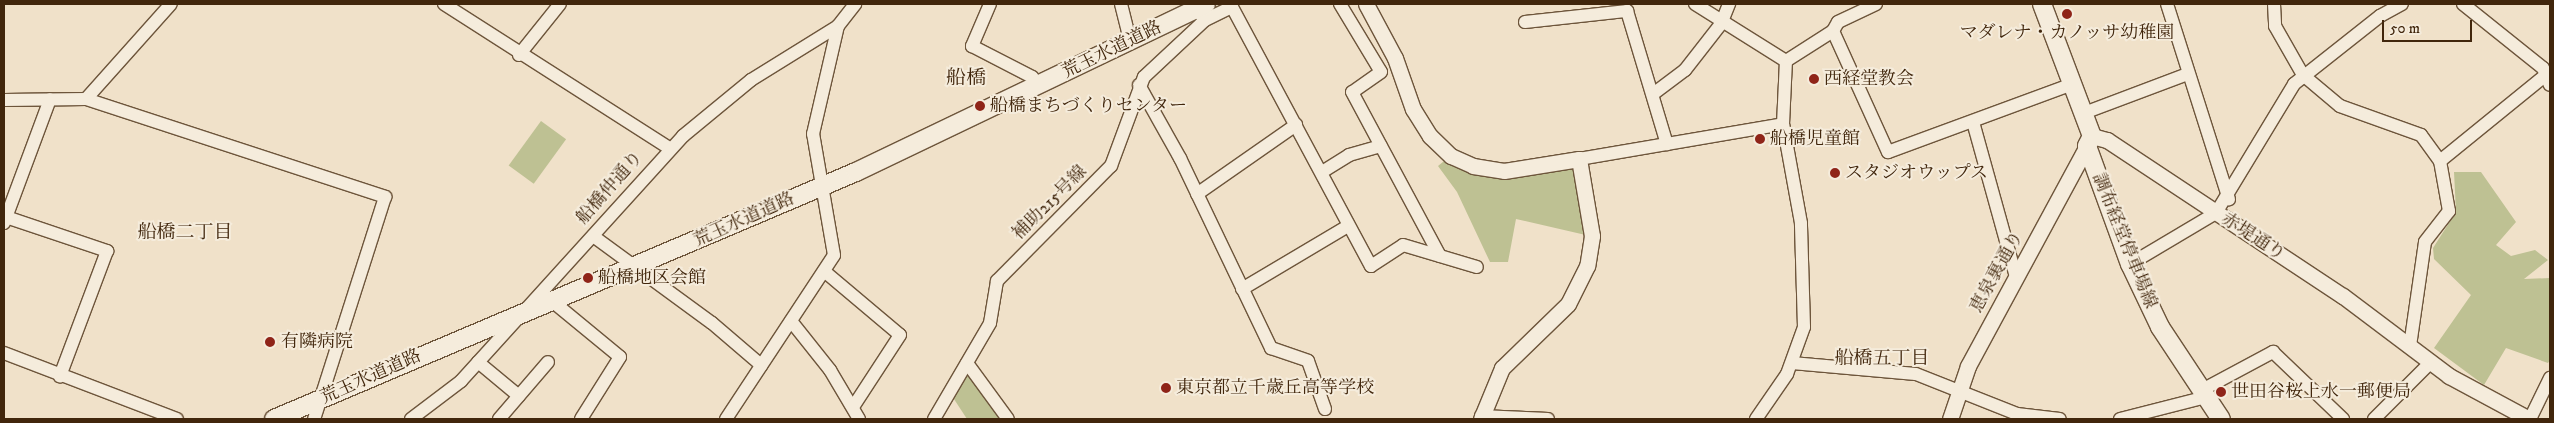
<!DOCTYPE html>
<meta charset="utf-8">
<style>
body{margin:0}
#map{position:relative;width:2554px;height:423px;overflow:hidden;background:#f0e1c9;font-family:"IM FELL DW Pica","Noto Serif JP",serif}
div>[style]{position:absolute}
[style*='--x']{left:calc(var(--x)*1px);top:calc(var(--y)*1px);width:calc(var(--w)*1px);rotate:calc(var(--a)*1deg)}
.green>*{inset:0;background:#bec193;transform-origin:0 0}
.roads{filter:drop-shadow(1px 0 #6d553b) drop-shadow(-1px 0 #6d553b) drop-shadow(0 1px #6d553b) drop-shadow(0 -1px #6d553b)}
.minor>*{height:12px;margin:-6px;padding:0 6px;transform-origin:6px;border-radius:6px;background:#f5ecdc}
.tertiary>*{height:15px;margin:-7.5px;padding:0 7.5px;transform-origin:7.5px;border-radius:7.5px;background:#f5ecdc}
.secondary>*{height:18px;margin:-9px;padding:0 9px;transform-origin:9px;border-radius:9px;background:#f5ecdc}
.dots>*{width:14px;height:14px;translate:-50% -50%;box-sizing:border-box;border:2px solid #f5ecdc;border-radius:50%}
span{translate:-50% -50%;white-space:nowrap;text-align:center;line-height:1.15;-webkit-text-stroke:4px #f5ecdc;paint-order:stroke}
.poi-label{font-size:18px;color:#41260c}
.left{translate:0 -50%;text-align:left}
.street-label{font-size:18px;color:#41260c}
.neighbourhood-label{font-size:19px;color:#41260c}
.quarter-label{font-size:20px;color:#41260c}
.frame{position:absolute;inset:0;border:5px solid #41260c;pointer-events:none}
.scale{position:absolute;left:2382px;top:20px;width:90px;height:22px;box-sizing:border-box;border:2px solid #41260c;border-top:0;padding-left:6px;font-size:15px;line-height:18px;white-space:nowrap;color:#41260c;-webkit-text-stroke:4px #f5ecdc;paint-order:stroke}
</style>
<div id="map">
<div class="green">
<div style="left:541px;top:121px;width:31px;height:55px;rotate:36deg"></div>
<div style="clip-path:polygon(1449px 157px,1472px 168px,1577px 161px,1590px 236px,1516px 219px,1508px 262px,1490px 262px,1457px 192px,1438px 166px)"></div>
<div style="clip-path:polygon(2454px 172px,2481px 172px,2516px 222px,2496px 245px,2511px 256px,2535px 250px,2548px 260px,2524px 279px,2550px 278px,2550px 360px,2548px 363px,2506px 348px,2484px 385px,2434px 348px,2471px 295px,2434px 259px,2433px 248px,2456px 212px)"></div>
<div style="clip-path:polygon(967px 365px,1002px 419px,967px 419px,950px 393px)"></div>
</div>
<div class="roads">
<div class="minor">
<div style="--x:444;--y:4;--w:267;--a:32.6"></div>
<div style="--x:990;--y:4;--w:46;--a:113.2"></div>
<div style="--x:972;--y:46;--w:68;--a:27.3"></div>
<div style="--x:1032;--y:77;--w:10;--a:61"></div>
<div style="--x:1121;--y:4;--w:38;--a:76"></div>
<div style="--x:1340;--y:4;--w:79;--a:58.9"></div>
<div style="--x:1381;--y:72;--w:35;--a:145"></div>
<div style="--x:1352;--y:92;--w:186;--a:61.8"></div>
<div style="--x:1695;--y:4;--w:107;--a:32.1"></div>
<div style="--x:2167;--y:4;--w:205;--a:72.4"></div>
<div style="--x:2274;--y:4;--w:22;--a:87"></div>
<div style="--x:2275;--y:26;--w:56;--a:60.3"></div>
<div style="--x:2303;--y:75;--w:48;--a:40"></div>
<div style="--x:2340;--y:106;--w:86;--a:19.7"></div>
<div style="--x:2421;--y:135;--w:32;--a:54"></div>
<div style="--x:2440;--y:161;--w:51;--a:79.8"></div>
<div style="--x:2449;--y:211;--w:39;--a:128"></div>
<div style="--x:2425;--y:242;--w:105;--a:98.2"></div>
<div style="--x:2463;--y:4;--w:102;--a:38.7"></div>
<div style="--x:2543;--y:68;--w:18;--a:68"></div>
<div style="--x:1201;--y:15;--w:6;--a:51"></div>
<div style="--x:1205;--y:20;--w:30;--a:-26"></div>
<div style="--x:1232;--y:7;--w:294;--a:61.8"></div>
<div style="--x:1371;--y:266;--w:38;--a:-33"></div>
<div style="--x:1403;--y:245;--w:77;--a:16.6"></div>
<div style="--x:1525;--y:22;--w:103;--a:-6.2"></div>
<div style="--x:1627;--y:11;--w:139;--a:73.3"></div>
<div style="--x:1833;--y:31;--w:133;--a:65.6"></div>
<div style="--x:1888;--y:152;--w:197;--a:-20.2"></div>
<div style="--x:519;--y:55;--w:65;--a:-51.2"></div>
<div style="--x:1786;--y:61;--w:56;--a:-32.6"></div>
<div style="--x:1833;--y:31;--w:10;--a:-61"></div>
<div style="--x:1838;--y:22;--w:42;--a:-25.3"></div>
<div style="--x:1139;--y:85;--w:84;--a:60.7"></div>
<div style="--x:1180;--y:158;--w:211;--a:64.4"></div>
<div style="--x:1271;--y:348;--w:39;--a:19"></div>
<div style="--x:1308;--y:361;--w:51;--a:70.5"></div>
<div style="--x:1653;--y:94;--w:40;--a:-37"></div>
<div style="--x:1685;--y:70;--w:58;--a:-52"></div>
<div style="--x:1721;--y:24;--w:22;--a:-68"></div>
<div style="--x:86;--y:99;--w:127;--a:-48.2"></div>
<div style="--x:4;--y:100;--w:82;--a:-0.7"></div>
<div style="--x:86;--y:99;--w:315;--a:18.1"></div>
<div style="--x:385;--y:197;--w:233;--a:107.7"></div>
<div style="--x:2084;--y:113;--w:111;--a:-20.6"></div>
<div style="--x:1973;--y:122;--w:161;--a:74.5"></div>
<div style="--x:1579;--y:159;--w:207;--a:-9.7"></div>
<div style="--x:2440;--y:161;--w:136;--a:-39.1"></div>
<div style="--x:1322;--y:172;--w:32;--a:-32"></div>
<div style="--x:1349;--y:155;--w:33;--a:-16"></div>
<div style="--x:1197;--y:194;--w:121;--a:-34.9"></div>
<div style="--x:6;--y:217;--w:107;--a:18.6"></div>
<div style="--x:107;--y:251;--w:134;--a:110.6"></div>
<div style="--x:4;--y:223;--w:132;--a:-69.6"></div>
<div style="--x:593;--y:236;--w:147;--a:36.2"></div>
<div style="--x:712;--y:323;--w:65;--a:40.6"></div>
<div style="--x:2130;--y:264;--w:100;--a:-30.7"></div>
<div style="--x:2216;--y:213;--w:151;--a:-58.8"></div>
<div style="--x:2294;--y:84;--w:110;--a:-38.3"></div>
<div style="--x:2380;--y:16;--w:25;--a:-29"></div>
<div style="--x:824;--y:271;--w:99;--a:40.1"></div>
<div style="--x:900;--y:335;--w:86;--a:123.1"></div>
<div style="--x:1242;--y:289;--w:123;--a:-30.7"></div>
<div style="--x:552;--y:301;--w:88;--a:39.5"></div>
<div style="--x:620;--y:357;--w:73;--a:122.2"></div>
<div style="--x:791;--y:321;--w:63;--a:51.5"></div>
<div style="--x:830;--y:370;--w:57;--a:59.4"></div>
<div style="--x:4;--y:353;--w:185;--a:20.9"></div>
<div style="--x:478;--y:362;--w:53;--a:39.7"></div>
<div style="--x:967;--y:363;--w:69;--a:53.8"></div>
<div style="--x:1792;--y:363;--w:124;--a:5.1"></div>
<div style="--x:1916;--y:374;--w:109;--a:21.6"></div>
<div style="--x:2017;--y:414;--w:43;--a:6.6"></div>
<div style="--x:2202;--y:390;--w:81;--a:-28.2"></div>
<div style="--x:2273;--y:352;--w:97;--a:43.7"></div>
<div style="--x:1481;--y:416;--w:67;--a:2.6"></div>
<div style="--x:411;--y:419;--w:63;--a:-37.2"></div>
<div style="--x:461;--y:381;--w:331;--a:-47.8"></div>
<div style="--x:683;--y:136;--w:88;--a:-39.5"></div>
<div style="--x:751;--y:80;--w:102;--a:-31.8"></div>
<div style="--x:838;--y:26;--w:28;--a:-52"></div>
<div style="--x:499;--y:419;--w:75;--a:-49.3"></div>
<div style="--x:726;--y:419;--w:196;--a:-56.6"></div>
<div style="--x:834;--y:255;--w:123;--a:-99.8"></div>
<div style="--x:813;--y:134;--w:111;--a:-77"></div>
<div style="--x:934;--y:419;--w:111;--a:-59.7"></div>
<div style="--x:990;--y:323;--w:43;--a:-80.5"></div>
<div style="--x:997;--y:281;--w:162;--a:-45.3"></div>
<div style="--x:1111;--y:166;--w:95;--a:-69.7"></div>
<div style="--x:1144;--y:77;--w:83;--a:-43.1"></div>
<div style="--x:1756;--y:419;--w:55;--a:-55.4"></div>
<div style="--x:1787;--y:374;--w:50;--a:-70.1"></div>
<div style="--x:1804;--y:327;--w:104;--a:-91.7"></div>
<div style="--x:1801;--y:223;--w:101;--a:-100.3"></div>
<div style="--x:1783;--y:124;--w:63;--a:-87.3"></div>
<div style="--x:2120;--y:419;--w:89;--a:-14.3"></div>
<div style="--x:2374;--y:419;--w:81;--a:-45"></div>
<div style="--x:2530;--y:419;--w:46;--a:-64"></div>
</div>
<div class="tertiary">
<div style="--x:1366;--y:4;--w:61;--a:61.8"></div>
<div style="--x:1395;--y:58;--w:54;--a:70.6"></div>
<div style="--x:1413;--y:109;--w:32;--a:58"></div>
<div style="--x:1430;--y:136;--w:29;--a:44"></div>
<div style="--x:1451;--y:156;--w:24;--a:24"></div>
<div style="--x:1473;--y:166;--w:31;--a:9"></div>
<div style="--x:1504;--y:171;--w:76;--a:-9.1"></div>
<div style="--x:1579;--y:159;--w:78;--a:80.4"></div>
<div style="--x:1592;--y:236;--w:30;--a:99"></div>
<div style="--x:1587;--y:266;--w:42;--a:116.6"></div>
<div style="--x:1568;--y:304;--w:92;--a:135.9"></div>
<div style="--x:1502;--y:368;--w:55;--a:112.4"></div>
<div style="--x:2092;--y:136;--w:16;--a:15"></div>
<div style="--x:2107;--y:140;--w:283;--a:33.5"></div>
<div style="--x:2343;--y:296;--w:133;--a:37"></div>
<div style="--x:2449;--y:376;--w:91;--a:28.3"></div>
<div style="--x:1950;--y:419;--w:56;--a:-71.2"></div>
<div style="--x:1968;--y:366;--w:250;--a:-61.6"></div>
</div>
<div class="secondary">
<div style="--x:2042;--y:4;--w:141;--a:69.3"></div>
<div style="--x:2092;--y:136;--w:11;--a:117"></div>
<div style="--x:2087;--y:146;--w:126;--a:70"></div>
<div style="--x:2130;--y:264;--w:70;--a:64.5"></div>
<div style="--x:2160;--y:327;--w:110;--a:56.5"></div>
<div style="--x:274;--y:419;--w:632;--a:-23"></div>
<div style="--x:856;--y:172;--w:388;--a:-25.6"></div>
</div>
</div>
<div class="dots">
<div style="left:2067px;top:14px;background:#8f2418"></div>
<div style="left:1814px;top:79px;background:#8f2418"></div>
<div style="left:980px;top:106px;background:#8f2418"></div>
<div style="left:1760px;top:139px;background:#8f2418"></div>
<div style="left:1835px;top:173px;background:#8f2418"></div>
<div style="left:588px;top:278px;background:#8f2418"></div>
<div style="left:270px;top:342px;background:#8f2418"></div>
<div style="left:1166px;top:388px;background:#8f2418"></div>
<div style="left:2221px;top:392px;background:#8f2418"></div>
</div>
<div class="poi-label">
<span style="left:2067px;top:33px">マダレナ・カノッサ幼稚園</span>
<span class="left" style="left:1824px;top:79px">西経堂教会</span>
<span class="left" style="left:990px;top:106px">船橋まちづくりセンター</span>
<span class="left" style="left:1770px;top:139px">船橋児童館</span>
<span class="left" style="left:1845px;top:173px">スタジオウップス</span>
<span class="left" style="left:598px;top:278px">船橋地区会館</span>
<span class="left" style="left:281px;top:342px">有隣病院</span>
<span class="left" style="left:1176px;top:388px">東京都立千歳丘高等学校</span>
<span class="left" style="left:2231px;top:392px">世田谷桜上水一郵便局</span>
</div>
<div class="street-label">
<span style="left:1112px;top:50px;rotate:-26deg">荒玉水道道路</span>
<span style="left:610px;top:188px;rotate:-49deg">船橋仲通り</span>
<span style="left:1050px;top:203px;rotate:-45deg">補助215号線</span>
<span style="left:744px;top:220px;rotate:-24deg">荒玉水道道路</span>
<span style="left:2253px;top:237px;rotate:33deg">赤堤通り</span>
<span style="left:2124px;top:241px;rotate:68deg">調布経堂停車場線</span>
<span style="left:1997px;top:272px;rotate:-61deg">恵泉裏通り</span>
<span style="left:371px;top:377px;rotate:-24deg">荒玉水道道路</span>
</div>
<div class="neighbourhood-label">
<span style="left:185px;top:233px">船橋二丁目</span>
<span style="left:1882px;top:359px">船橋五丁目</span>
</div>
<div class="quarter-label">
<span style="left:966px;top:78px">船橋</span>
</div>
<div class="frame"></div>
<div class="scale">50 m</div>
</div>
